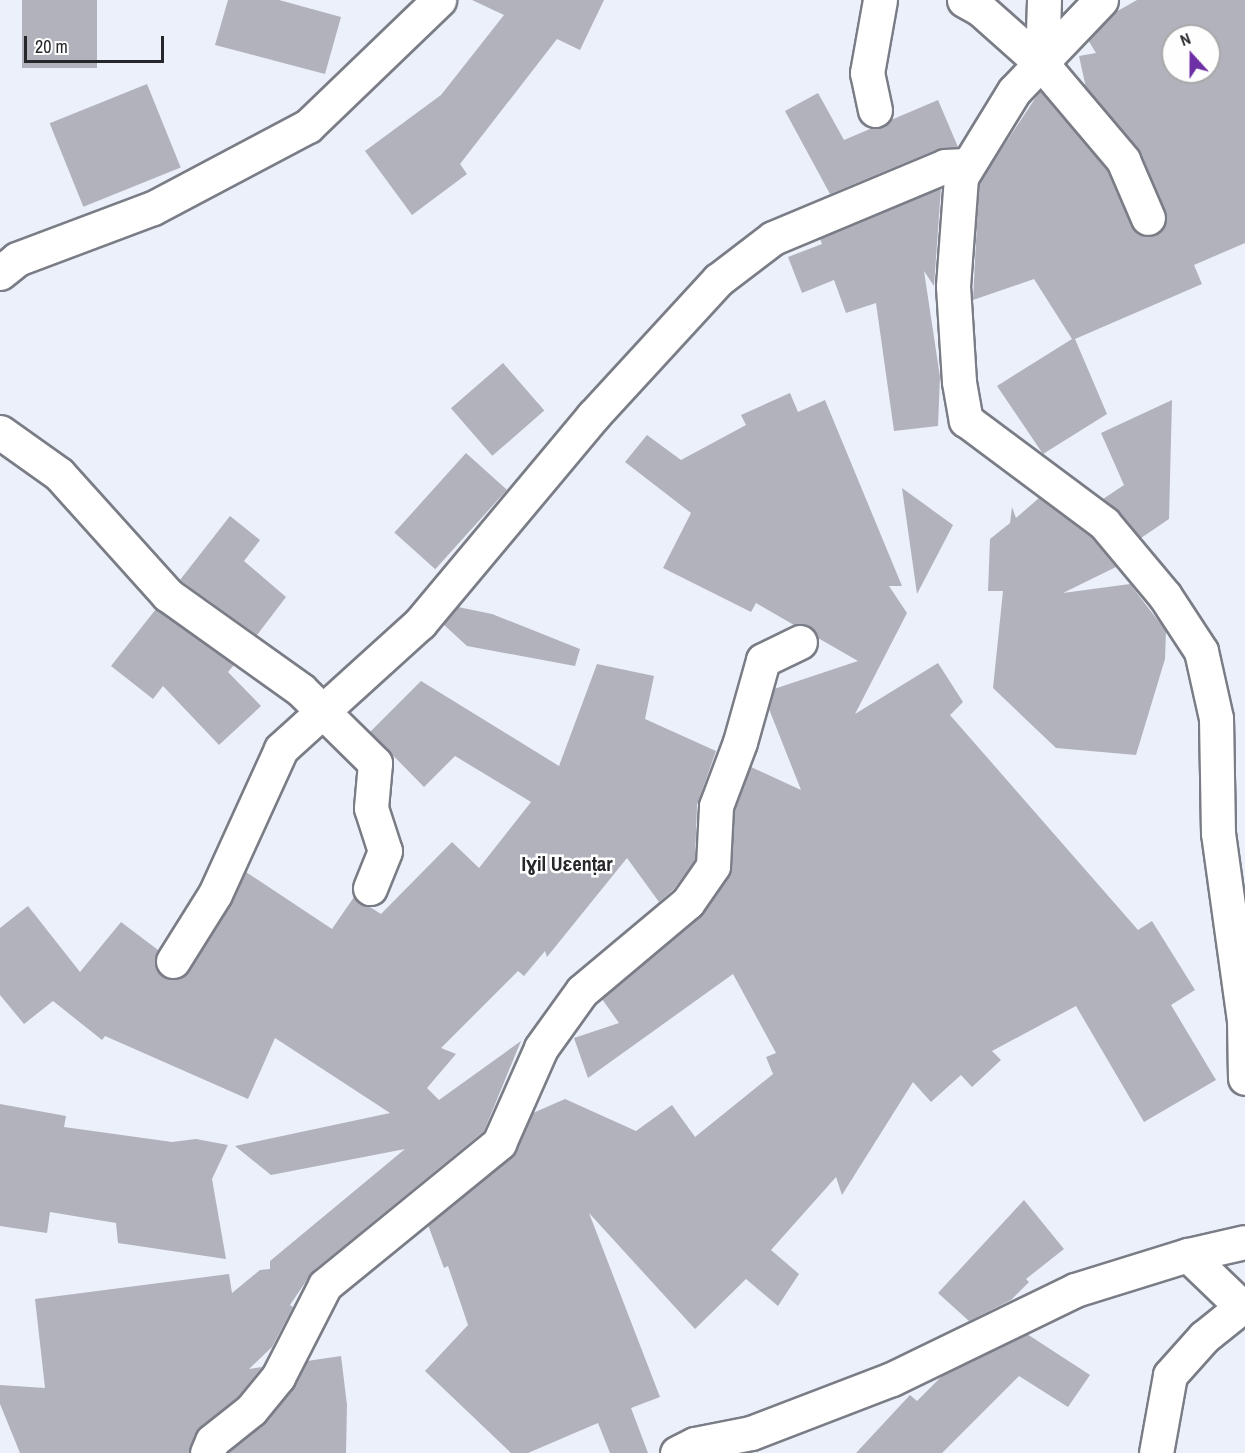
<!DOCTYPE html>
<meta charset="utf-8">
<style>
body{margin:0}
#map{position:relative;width:1245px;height:1453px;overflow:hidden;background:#ecf0fa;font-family:"Archivo Narrow",sans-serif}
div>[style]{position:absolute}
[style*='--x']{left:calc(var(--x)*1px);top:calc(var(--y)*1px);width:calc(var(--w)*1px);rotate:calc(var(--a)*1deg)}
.building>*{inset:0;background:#b1b2bc;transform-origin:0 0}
.roads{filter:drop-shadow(2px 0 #7a7d86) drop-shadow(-2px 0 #7a7d86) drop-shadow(0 2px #7a7d86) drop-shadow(0 -2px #7a7d86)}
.street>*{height:33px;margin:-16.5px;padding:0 16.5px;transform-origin:16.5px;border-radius:16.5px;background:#fff}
.secondary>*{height:33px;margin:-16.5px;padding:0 16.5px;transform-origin:16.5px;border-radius:16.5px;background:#fff}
span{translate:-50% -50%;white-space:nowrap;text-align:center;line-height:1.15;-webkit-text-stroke:5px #fefefe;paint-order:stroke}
.quarter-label{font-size:20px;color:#26272b;font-weight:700}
.north{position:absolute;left:1161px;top:24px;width:60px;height:60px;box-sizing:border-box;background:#fefefe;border:2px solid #a8a8aa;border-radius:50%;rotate:339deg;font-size:16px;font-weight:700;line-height:24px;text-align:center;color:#26272b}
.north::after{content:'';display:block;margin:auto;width:21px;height:27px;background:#6d2fa4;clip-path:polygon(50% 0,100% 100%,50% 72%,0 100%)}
.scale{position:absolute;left:24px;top:36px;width:140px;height:27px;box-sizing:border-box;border:3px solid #26272b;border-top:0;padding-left:8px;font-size:18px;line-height:21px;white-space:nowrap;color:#26272b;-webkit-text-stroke:4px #fefefe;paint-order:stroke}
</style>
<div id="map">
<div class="building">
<div style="left:22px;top:0;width:75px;height:68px"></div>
<div style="clip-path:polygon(228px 0,279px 0,341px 17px,325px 74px,215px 45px)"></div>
<div style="clip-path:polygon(472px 0,604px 0,580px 50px,557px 39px,460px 164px,467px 174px,412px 215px,365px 151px,441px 95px,504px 15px)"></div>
<div style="clip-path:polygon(evenodd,1137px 0,1245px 0,1245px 243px,1194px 265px,1202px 284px,1075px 339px,1107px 414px,1043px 454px,997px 386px,1072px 339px,1034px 279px,973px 300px,979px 183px,1040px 91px,1107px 170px,1136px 233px,1146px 237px,1163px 230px,1165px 211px,1140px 153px,1086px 88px,1079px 56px,1096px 53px,1088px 40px,1114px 13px,1137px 0,1173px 36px,1209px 36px,1209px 72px,1173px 72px,1173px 36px)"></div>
<div style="left:147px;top:84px;width:90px;height:105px;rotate:68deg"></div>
<div style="clip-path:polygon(818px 93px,844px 140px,938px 100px,958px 147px,938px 149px,830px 194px,785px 111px)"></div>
<div style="clip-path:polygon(941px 188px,934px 286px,924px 271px,940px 377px,938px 426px,894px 431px,876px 303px,846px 313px,834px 280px,802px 293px,788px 257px,822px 244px,820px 239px)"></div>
<div style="left:503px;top:363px;width:63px;height:69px;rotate:49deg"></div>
<div style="clip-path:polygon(790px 393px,798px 412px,825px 400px,902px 586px,889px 586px,907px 613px,855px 714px,938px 663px,963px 702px,950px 715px,1138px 930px,1152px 921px,1195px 990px,1171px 1005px,1216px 1080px,1144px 1122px,1076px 1006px,992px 1051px,1001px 1060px,972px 1087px,961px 1075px,931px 1102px,913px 1082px,842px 1195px,836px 1177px,771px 1250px,799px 1274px,778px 1306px,746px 1279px,695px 1329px,589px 1213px,660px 1397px,631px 1408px,648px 1453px,610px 1453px,598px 1423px,528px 1453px,511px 1453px,425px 1371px,468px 1325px,448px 1266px,444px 1268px,428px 1225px,511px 1157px,533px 1113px,565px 1099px,636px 1131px,672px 1105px,695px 1137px,773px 1074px,766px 1057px,776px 1053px,733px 974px,588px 1078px,574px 1038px,619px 1023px,602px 999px,700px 916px,728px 877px,735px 810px,751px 767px,801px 790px,769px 709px,774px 689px,858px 661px,818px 638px,810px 626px,794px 625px,756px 603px,751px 612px,663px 568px,691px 513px,625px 462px,647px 435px,681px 460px,746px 425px,741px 415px)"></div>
<div style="clip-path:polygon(1172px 400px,1169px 519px,1141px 538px,1103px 499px,1124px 485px,1101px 433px)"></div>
<div style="left:466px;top:453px;width:55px;height:107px;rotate:42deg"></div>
<div style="clip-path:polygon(902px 488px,953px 525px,917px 594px)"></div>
<div style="clip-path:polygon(1039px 498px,1091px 537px,1116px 567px,1063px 593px,1130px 584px,1166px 631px,1165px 659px,1136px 755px,1056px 748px,993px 688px,1003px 591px,988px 591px,990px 539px,1010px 523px,1012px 507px,1016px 518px)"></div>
<div style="clip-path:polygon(230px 516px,260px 540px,244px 561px,286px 597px,257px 635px,180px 580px)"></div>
<div style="clip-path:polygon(458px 607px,492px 614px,580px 649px,575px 666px,467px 646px,443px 624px)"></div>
<div style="clip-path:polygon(156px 609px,234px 665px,228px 672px,261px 706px,219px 745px,163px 686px,153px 699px,111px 666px)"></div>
<div style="clip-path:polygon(597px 664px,654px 676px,645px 719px,716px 751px,697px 805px,695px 860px,674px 889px,659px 902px,627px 858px,547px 957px,545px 951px,524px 976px,518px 971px,441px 1048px,456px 1054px,427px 1088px,439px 1100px,521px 1041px,484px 1131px,313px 1271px,290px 1305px,293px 1307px,272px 1347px,249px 1369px,262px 1367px,238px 1397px,200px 1427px,189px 1453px,20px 1453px,0 1404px,0 1385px,45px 1388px,35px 1299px,229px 1274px,232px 1293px,260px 1270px,270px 1269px,270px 1261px,405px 1149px,271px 1175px,235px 1146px,390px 1113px,275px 1038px,248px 1099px,105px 1036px,102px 1040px,53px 1001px,24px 1024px,0 995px,0 928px,28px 906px,80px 972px,121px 922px,158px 950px,156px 969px,173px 980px,189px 971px,231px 904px,246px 872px,332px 929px,354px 897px,381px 914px,452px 842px,479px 868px,531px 802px,455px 756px,424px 787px,370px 732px,421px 681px,559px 766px)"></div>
<div style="clip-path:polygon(0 1104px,66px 1116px,64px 1127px,172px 1142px,196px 1139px,228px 1145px,212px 1179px,226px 1259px,118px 1243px,116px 1223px,50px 1212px,47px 1233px,0 1226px)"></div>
<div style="clip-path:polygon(1024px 1200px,1064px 1249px,1026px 1279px,1029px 1282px,1011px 1300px,969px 1321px,938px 1293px)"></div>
<div style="clip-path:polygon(1027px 1334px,1090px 1375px,1068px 1407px,1019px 1376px,942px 1453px,856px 1453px,910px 1395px,917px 1401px,943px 1375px)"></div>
<div style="clip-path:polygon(341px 1356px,347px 1405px,346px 1453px,227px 1453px,266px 1422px,293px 1389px,307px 1361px)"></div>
</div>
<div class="roads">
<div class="street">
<div style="--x:964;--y:0;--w:18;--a:29"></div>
<div style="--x:980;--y:9;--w:83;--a:41.6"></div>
<div style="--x:1042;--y:64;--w:126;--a:49.8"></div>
<div style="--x:1123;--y:160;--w:63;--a:66.7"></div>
<div style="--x:1101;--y:0;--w:126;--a:133.7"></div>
<div style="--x:1014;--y:91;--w:101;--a:121.6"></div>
<div style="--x:961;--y:177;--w:109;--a:94.2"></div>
<div style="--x:953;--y:286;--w:96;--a:86.4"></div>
<div style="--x:959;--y:382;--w:39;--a:80"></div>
<div style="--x:966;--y:420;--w:172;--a:36.7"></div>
<div style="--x:1104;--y:523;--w:95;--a:50.1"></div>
<div style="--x:1165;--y:596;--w:66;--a:56.8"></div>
<div style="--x:1201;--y:651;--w:69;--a:77.4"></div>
<div style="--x:1216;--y:718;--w:115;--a:89"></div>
<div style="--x:1218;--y:833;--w:189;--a:82.1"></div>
<div style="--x:1244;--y:1020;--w:58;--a:89"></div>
<div style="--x:1042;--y:64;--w:64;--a:-88.2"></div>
<div style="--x:875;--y:110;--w:38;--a:-102"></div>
<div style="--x:867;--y:73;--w:74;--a:-79.9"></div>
<div style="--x:0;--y:273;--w:22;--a:-39"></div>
<div style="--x:17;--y:259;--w:145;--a:-20.6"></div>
<div style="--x:153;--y:208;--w:175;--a:-27.9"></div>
<div style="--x:308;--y:126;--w:182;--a:-43.9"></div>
<div style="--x:0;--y:432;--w:72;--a:35.4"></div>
<div style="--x:59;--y:474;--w:163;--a:48"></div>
<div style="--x:168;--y:595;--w:163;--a:35.5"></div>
<div style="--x:301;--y:690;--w:104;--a:44.6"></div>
<div style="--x:375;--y:763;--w:45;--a:95.1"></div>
<div style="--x:371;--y:808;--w:45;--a:72"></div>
<div style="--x:385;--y:851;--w:40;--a:112"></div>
<div style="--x:173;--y:961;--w:79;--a:-57.9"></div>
<div style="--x:215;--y:894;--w:159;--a:-65.5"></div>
<div style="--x:281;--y:749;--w:188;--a:-42.2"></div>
<div style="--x:420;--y:623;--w:270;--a:-50.1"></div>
<div style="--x:593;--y:416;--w:185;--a:-47.4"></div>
<div style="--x:718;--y:280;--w:69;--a:-37.4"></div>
<div style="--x:773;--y:238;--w:186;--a:-22.7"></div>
<div style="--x:945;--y:166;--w:21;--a:-3"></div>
<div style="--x:1188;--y:1255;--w:72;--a:43.9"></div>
<div style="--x:207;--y:1453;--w:13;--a:-67"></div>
<div style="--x:212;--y:1441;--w:50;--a:-38.5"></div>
<div style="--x:251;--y:1410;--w:43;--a:-50.7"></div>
<div style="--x:278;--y:1377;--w:103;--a:-62.9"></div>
<div style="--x:325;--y:1285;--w:225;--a:-39.2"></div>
<div style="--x:499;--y:1143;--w:104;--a:-66.1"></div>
<div style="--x:541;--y:1048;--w:70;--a:-54.3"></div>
<div style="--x:582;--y:991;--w:138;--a:-40"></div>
<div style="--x:688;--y:902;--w:44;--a:-55.2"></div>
<div style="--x:713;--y:866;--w:60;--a:-87.1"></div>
<div style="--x:716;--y:806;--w:68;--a:-69.4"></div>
<div style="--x:740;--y:742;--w:85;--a:-74.3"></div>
<div style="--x:763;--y:660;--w:41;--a:-25.9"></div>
<div style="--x:677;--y:1453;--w:20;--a:-27"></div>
<div style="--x:695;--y:1444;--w:57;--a:-11.1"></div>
<div style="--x:751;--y:1433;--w:151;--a:-21"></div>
<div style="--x:892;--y:1379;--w:203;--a:-25.9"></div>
<div style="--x:1075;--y:1290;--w:118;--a:-17.2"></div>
<div style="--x:1188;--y:1255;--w:58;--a:-12.8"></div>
</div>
<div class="secondary">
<div style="--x:1156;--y:1453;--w:79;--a:-79.8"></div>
<div style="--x:1170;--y:1375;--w:51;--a:-48.2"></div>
<div style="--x:1204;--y:1337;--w:53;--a:-38.8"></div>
</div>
</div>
<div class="quarter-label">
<span style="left:567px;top:863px">Iɣil Uɛenṭar</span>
</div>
<div class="north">N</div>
<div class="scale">20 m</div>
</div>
